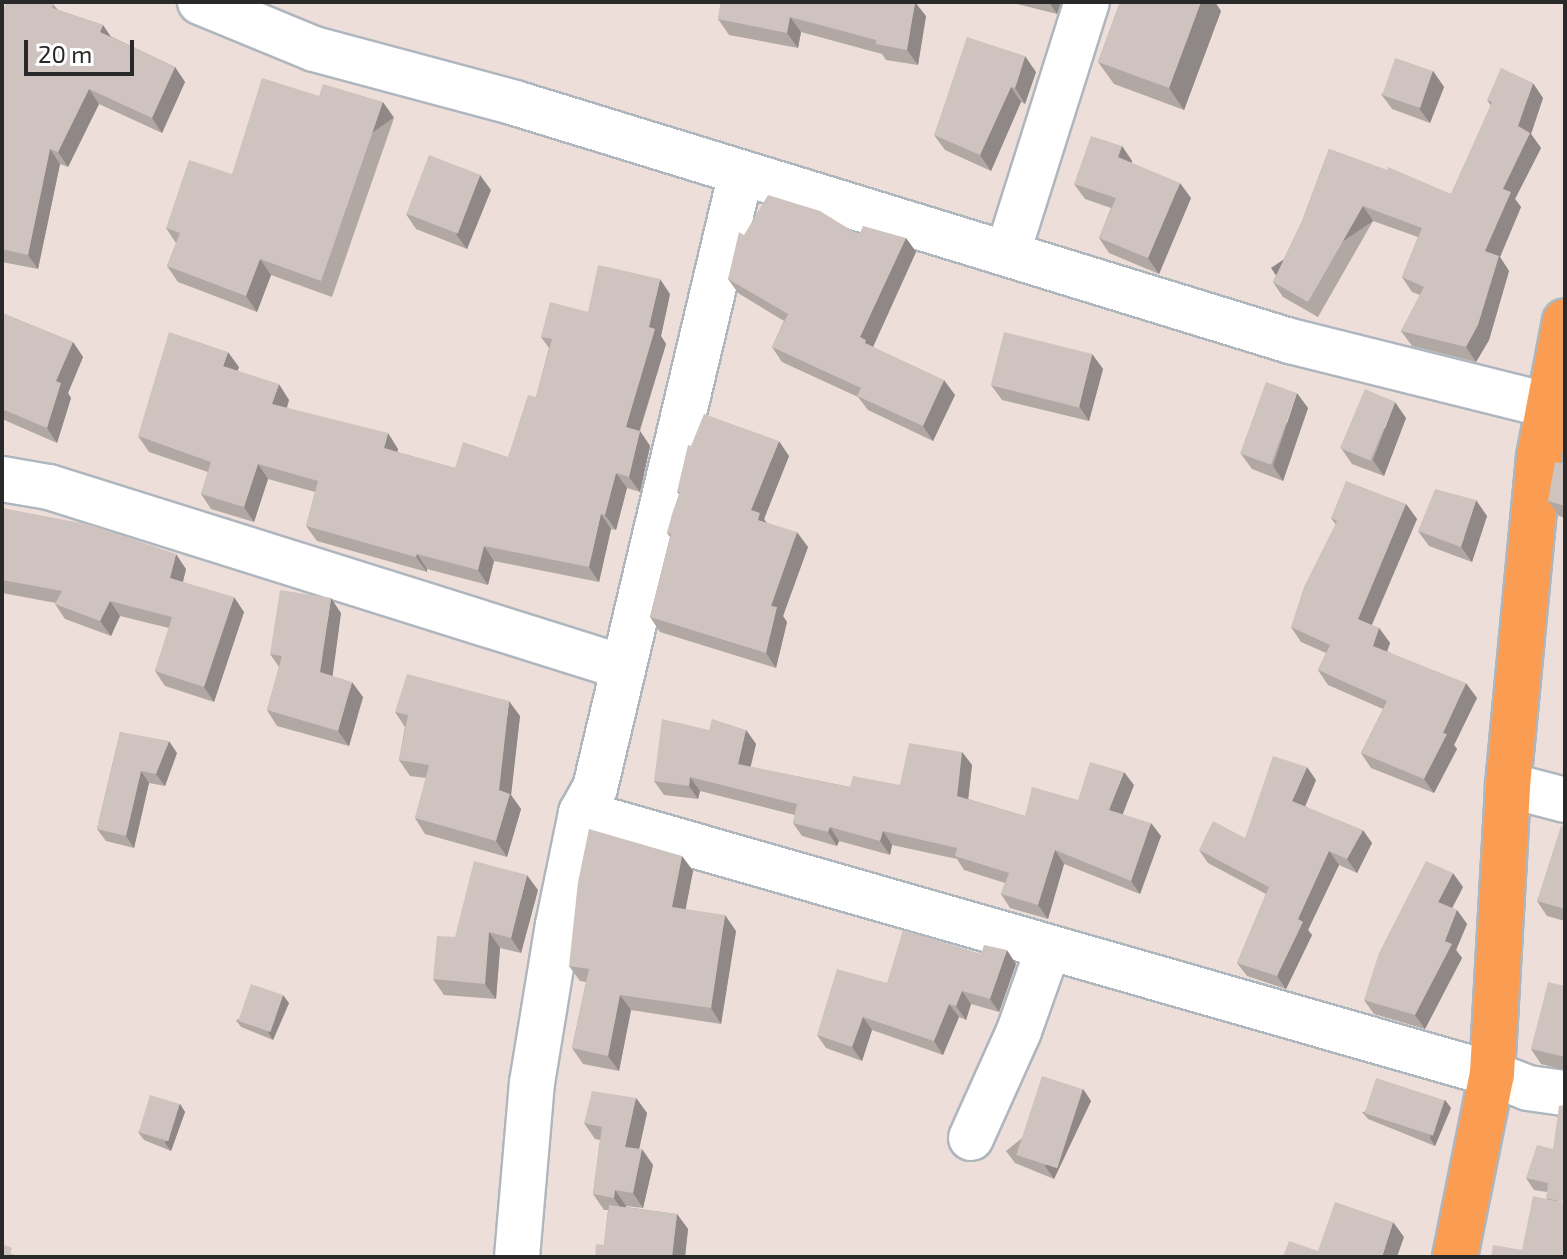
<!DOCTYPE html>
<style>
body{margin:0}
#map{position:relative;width:1567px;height:1259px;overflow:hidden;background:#eddeda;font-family:"Exo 2",sans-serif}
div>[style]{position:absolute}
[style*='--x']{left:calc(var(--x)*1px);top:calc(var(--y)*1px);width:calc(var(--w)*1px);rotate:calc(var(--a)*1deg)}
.roads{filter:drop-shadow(2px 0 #aeb6be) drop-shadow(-2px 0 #aeb6be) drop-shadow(0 2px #aeb6be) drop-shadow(0 -2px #aeb6be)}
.minor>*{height:44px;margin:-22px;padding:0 22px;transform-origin:22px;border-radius:22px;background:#fff}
.major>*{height:44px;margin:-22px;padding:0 22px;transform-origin:22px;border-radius:22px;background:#fa9d52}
.wall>*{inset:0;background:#b1a8a4}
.shaded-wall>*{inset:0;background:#908886;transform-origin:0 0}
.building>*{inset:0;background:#cec3bf;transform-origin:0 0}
span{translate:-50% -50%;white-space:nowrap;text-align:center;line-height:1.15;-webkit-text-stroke:6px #fff;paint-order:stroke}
.frame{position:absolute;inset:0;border:4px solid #292929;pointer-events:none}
.scale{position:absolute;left:24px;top:40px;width:110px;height:36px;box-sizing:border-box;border:4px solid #292929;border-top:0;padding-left:10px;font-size:24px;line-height:28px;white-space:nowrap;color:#292929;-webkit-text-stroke:6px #fff;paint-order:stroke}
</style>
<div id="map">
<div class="roads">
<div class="minor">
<div style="--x:200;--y:2;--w:123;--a:22.4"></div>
<div style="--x:314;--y:49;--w:208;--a:15"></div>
<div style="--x:515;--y:103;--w:811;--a:17.07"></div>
<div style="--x:1290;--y:341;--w:269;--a:14"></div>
<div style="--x:1008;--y:252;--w:262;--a:-72.5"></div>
<div style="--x:2;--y:479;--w:48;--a:9.7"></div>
<div style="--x:49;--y:487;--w:601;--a:17.44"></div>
<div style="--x:1508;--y:785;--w:59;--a:14.7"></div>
<div style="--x:581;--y:813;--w:948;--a:15.99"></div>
<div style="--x:1492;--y:1074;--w:39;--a:21"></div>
<div style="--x:1528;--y:1088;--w:37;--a:8"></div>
<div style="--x:971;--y:1138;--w:117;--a:-65.8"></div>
<div style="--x:1019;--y:1031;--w:87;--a:-70.5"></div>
<div style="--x:517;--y:1257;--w:175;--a:-85.1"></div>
<div style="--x:532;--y:1083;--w:160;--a:-80.7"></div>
<div style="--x:558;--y:925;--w:114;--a:-78.4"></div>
<div style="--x:581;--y:813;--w:29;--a:-61"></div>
<div style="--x:595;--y:788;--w:632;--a:-76.65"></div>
</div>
<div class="major">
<div style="--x:1455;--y:1257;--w:187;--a:-78.6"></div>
<div style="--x:1492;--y:1074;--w:289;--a:-86.8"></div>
<div style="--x:1508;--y:785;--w:329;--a:-84.6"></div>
<div style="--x:1539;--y:457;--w:138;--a:-79.2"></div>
</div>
</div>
<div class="wall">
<div style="clip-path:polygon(721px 2px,926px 16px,918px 65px,886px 60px,882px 54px,801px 32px,798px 48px,729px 35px,718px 19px)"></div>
<div style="clip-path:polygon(1009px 2px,1061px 2px,1057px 14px)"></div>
<div style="clip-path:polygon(1120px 2px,1215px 2px,1221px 11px,1184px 110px,1114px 84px,1098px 62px)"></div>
<div style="clip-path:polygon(53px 4px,58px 10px,103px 25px,110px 36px,175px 67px,185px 82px,162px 133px,99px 104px,68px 167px,60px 164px,38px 269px,2px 262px,2px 14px)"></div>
<div style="clip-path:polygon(1433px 71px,1444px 87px,1430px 123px,1392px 109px,1381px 94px)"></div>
<div style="clip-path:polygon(1036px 72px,1025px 104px,1021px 102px,991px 171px,945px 150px,934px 135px)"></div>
<div style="clip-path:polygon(319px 96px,394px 118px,332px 297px,271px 275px,257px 312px,178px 282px,167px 266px,176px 243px,166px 228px,232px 174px)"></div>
<div style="clip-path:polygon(1543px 98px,1531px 134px,1541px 148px,1515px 199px,1521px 207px,1500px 257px,1509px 271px,1489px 340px,1476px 362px,1412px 346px,1401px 331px,1420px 295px,1412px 292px,1402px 277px,1418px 237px,1373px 221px,1318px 317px,1283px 297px,1273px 282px,1302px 221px,1329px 149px,1451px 194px,1491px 106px,1487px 100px)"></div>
<div style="clip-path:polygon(1122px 146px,1132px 161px,1132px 163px,1191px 198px,1159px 274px,1109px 253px,1099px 238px,1111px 208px,1085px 199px,1074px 184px)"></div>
<div style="clip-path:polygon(491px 190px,467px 249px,416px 229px,406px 214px)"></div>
<div style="clip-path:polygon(744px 235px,859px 235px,906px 238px,916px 252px,873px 347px,955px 395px,933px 441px,868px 410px,858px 397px,782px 362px,772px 347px,784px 321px,738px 293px,728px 279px)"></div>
<div style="clip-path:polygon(670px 294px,661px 336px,666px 344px,640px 431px,650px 446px,640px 492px,627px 488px,616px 530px,611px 529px,599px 582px,494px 561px,488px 585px,427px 569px,427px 572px,317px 541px,306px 526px,315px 492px,268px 479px,254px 522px,211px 509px,201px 494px,208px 472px,149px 452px,138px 436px,239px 367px,237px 371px,289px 400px,287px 408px,398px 449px,397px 452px,455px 468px,508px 457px,536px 397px,549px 348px,541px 337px,588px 312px)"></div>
<div style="clip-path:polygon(2px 313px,73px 342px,83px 357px,68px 393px,71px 398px,57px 443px,2px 419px)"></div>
<div style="clip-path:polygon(1092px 354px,1103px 369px,1089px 421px,1002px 400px,991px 385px)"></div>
<div style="clip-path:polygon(1308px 408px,1283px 481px,1252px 469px,1241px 454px)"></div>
<div style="clip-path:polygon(1406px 418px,1384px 476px,1352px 464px,1341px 448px)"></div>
<div style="clip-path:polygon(789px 456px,764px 519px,766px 522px,808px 547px,783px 616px,787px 622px,776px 668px,660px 632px,650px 617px,670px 537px,667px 533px,679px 494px,677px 492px)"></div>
<div style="clip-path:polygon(1565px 464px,1565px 518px,1559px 516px,1548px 501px)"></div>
<div style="clip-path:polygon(1406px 504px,1417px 519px,1372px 625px,1379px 628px,1390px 643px,1387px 651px,1477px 698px,1454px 745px,1457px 749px,1434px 793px,1371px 768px,1361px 753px,1383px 709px,1328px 685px,1318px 670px,1326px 653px,1301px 642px,1291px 627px,1336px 525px,1331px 518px)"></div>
<div style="clip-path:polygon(2px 508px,186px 569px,183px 582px,244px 612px,214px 702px,165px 686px,155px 671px,169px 628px,120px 616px,111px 636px,65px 619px,55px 604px,56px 603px,2px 593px)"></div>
<div style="clip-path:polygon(1487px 516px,1472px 562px,1429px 546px,1418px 531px)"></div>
<div style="clip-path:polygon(341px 613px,332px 676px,363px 697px,349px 746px,277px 726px,267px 710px,279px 667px,270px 654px)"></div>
<div style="clip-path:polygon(395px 712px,520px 716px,511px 795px,521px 809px,507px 857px,425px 834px,415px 818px,426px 778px,410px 776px,399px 760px,405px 727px)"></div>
<div style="clip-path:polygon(709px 730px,746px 730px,756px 744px,750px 767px,850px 787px,900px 785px,962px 752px,972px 765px,968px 799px,1025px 816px,1134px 785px,1122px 814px,1161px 836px,1140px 894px,1064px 864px,1048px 919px,1010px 908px,1001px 894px,1005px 883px,964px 870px,957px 859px,892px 845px,890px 855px,839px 841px,837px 846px,802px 836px,793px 823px,795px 815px,700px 791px,698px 799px,664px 795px,654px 781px)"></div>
<div style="clip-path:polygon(120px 732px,177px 753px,165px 786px,149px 783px,134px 848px,106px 841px,97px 829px)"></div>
<div style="clip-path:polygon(1316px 780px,1305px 806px,1372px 843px,1357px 873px,1339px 865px,1308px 930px,1312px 935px,1286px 989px,1247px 976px,1237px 963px,1266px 894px,1208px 863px,1199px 850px,1245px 838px)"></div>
<div style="clip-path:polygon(1565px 827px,1565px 921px,1547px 916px,1537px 901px)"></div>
<div style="clip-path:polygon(682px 856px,693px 871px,685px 909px,736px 931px,721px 1024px,631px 1010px,619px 1071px,583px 1064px,572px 1048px,586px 982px,580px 981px,569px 966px)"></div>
<div style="clip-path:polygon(1463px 887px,1452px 908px,1457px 910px,1467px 924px,1456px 950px,1462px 958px,1425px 1029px,1374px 1014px,1364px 1000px)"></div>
<div style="clip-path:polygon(538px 890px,521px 953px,500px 948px,496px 999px,444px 995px,433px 979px,455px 937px)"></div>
<div style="clip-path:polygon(981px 954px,1016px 964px,999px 1012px,971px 1004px,966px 1020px,959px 1017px,943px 1055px,872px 1030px,862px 1061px,826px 1048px,817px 1035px,887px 983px)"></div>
<div style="clip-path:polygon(1565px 986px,1565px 1070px,1541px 1064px,1531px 1049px)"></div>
<div style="clip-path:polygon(289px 1003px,273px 1040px,241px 1027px,236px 1020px)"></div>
<div style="clip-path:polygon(1083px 1089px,1091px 1101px,1054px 1179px,1015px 1163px,1006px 1151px)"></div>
<div style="clip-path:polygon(636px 1098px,647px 1113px,639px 1149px,653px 1165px,643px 1208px,626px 1206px,626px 1207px,677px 1214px,688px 1229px,685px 1257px,595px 1257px,604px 1245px,608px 1210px,604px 1210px,593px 1194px,600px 1140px,595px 1139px,584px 1123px)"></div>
<div style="clip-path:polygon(1445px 1100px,1451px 1108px,1435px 1146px,1368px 1119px,1362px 1112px)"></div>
<div style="clip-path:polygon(180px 1104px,185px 1112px,171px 1151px,144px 1140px,138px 1132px)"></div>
<div style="clip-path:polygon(1553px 1149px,1565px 1257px,1522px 1250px,1547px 1199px,1547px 1192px,1534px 1190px,1526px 1178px)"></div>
</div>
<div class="shaded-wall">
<div style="clip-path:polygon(915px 2px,926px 16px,918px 65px,907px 50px)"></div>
<div style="clip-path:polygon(1049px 2px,1061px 2px,1057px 14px)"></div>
<div style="clip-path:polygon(1201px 2px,1215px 2px,1221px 11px,1184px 110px,1169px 88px)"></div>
<div style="clip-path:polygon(790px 17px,801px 32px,798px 48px,787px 33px)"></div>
<div style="clip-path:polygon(103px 25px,113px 40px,100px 32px)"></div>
<div style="clip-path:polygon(1025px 56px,1036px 72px,1025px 104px,1015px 88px)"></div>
<div style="clip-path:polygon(175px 67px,185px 82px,162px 133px,152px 118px)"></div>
<div style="clip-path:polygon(1433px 71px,1444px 87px,1430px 123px,1419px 108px)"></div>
<div style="clip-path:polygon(1533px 83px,1543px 98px,1531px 134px,1541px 148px,1515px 199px,1521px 207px,1500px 257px,1509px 271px,1489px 340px,1476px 362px,1466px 347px,1485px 251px,1518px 126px)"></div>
<div style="clip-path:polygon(1011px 87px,1021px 102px,991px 171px,980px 155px)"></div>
<div style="clip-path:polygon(89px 89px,99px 104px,68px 167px,58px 152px)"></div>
<div style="left:383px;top:102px;width:19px;height:189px;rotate:55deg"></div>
<div style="clip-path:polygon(1122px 146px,1132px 161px,1128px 172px,1118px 157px)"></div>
<div style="clip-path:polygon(50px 149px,60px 164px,38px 269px,28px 255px)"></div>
<div style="clip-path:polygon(480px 175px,491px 190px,467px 249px,456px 234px)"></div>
<div style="clip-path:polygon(1180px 183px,1191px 198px,1159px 274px,1148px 258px)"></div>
<div style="left:1363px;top:206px;width:18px;height:111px;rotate:56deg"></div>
<div style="clip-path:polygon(906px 238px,916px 252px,872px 349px,875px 358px,860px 337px)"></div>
<div style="clip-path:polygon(260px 259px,271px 275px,257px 312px,246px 296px)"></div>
<div style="clip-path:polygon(660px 279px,670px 294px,661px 336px,666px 344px,636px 442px,626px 427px)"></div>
<div style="clip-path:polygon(73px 342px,83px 357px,68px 393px,71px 398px,57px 443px,47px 428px,56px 381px)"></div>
<div style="clip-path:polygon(228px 352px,239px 367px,234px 381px,223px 366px)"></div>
<div style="clip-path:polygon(1092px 354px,1103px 369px,1089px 421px,1079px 406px)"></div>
<div style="clip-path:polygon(944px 380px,955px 395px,933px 441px,923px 426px)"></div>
<div style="clip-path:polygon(279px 384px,289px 400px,283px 419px,272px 404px)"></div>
<div style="clip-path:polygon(1297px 393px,1308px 408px,1283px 481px,1273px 466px)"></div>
<div style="clip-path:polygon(1395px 402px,1406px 418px,1384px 476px,1373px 460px)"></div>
<div style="clip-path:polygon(640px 431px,650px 446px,640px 492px,629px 477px)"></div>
<div style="clip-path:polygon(388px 433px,398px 449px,395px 463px,384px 448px)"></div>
<div style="clip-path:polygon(779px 441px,789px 456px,764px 519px,770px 528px,768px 535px,751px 510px)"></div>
<div style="clip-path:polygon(258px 464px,268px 479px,254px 522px,244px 507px)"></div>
<div style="clip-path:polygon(616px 473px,627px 488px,616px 530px,605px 515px)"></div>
<div style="clip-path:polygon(1476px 500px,1487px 516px,1472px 562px,1461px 547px)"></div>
<div style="clip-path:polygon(1406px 504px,1417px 519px,1368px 633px,1358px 619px)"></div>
<div style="clip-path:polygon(601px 514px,611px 529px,599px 582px,589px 567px)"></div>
<div style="clip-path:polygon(797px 532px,808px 547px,783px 616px,787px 622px,776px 668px,766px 653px,771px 606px)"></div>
<div style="clip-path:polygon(484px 546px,494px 561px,488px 585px,478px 570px)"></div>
<div style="clip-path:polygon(176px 554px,186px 569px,180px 593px,170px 578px)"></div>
<div style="clip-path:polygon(417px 554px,427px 569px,427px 572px,416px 557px)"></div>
<div style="clip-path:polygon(234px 597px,244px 612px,214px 702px,204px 687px)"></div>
<div style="clip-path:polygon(331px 598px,341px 613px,331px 688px,320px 672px)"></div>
<div style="clip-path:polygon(110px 601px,120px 616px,111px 636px,100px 621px)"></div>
<div style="clip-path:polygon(1379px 628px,1390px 643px,1384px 660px,1373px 646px)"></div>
<div style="clip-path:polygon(352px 682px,363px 697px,349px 746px,338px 731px)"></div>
<div style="clip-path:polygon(1466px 683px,1477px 698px,1454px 745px,1457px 749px,1434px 793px,1424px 779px,1443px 733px)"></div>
<div style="clip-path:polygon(509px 701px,520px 716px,511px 795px,521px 809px,507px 857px,496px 841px,499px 790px)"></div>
<div style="clip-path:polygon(746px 730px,756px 744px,748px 778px,738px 764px)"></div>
<div style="clip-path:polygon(169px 741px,177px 753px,165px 786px,156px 774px)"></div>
<div style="clip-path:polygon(962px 752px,972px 765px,967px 810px,957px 796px)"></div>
<div style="clip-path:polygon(1307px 767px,1316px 780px,1302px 814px,1292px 801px)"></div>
<div style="clip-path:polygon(141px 771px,149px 783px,134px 848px,126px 836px)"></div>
<div style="clip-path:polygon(1124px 772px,1134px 785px,1119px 824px,1109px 810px)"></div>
<div style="clip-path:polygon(690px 777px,700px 791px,698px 799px,689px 786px)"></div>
<div style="clip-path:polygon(1151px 823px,1161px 836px,1140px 894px,1131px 881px)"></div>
<div style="clip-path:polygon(830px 827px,839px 841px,837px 846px,828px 832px)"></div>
<div style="clip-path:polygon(1363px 830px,1372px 843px,1357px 873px,1347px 859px)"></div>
<div style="clip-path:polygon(883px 831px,892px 845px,890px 855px,880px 841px)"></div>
<div style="clip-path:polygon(1055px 850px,1064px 864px,1048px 919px,1038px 905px)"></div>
<div style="clip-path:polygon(1329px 851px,1339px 865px,1308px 930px,1312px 935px,1286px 989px,1277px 976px,1298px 919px)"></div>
<div style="clip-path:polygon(682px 856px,693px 871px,683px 923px,672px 907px)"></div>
<div style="clip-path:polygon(1453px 873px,1463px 887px,1448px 916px,1438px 902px)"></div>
<div style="clip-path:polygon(527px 875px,538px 890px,521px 953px,511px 938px)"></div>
<div style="clip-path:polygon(1457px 910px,1467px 924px,1456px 950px,1462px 958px,1425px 1029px,1415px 1015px)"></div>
<div style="clip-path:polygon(725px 915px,736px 931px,721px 1024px,711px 1008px)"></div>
<div style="clip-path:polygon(489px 932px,500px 948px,496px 999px,485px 984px)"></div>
<div style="clip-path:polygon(1007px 950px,1016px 964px,999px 1012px,990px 999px)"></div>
<div style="clip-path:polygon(962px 991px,971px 1004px,966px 1020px,956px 1006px)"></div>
<div style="clip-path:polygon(283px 995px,289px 1003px,273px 1040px,268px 1032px)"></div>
<div style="clip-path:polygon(620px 995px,631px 1010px,619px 1071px,608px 1056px)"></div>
<div style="clip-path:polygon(949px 1004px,959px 1017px,943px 1055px,934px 1041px)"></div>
<div style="clip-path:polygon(863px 1017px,872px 1030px,862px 1061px,852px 1047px)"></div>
<div style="clip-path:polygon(1083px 1089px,1091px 1101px,1054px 1179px,1045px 1166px)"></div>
<div style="clip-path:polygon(636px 1098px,647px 1113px,636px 1163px,625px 1147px)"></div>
<div style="clip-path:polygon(1445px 1100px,1451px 1108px,1435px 1146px,1430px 1138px)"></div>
<div style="clip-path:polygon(180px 1104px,185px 1112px,171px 1151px,165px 1143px)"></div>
<div style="clip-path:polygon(642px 1149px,653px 1165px,643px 1208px,633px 1193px)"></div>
<div style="clip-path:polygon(615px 1190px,626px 1206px,624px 1213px,614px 1198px)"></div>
<div style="clip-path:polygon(677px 1214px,688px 1229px,685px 1257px,672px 1257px)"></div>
<div style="clip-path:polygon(1393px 1222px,1404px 1237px,1397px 1257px,1382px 1257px)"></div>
</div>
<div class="building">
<div style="clip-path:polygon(6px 2px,47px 2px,53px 4px,52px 8px,103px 25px,100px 32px,175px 67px,152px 118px,89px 89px,58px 152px,50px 149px,28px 255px,2px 249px,2px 14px)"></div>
<div style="clip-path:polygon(721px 2px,915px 2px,907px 50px,876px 44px,876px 40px,790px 17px,787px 33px,718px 19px)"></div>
<div style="clip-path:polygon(1120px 2px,1201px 2px,1169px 88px,1098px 62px)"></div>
<div style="clip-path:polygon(967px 37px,1025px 56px,1015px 88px,1011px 87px,980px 155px,934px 135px)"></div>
<div style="left:1395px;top:58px;width:40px;height:39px;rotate:19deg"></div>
<div style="clip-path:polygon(1501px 68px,1533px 83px,1518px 126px,1530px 133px,1503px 189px,1511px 192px,1485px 251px,1499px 256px,1478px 325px,1466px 347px,1401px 331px,1424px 287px,1402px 277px,1422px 228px,1363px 206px,1308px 302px,1273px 282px,1302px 221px,1329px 149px,1387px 170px,1388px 167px,1451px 194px,1492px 102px,1487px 100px)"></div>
<div style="clip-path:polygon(262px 78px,319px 96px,323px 84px,383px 102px,321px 281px,260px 259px,246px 296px,167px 266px,180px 233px,166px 228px,189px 160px,232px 174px)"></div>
<div style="clip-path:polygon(1091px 136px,1122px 146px,1118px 157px,1180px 183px,1148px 258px,1099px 238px,1116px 198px,1074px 184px)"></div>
<div style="left:429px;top:155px;width:55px;height:63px;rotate:21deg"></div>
<div style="clip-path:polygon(768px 195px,820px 211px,859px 235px,863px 226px,906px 238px,860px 337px,866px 340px,865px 343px,944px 380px,923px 426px,857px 396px,861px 388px,772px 347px,788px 314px,728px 279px,739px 232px,744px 235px)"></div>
<div style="clip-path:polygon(598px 265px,660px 279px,649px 327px,655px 329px,626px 427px,640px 431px,629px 477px,616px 473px,605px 515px,601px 514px,589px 567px,484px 546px,478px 570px,417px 554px,416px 557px,306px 526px,318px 481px,258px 464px,244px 507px,201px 494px,211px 462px,138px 436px,169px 332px,228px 352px,223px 366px,279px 384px,272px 404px,388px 433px,384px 448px,455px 468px,463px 442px,508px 457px,528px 395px,536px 397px,552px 339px,541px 337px,550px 302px,588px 312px)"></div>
<div style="clip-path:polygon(2px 313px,73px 342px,56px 381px,61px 383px,47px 428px,2px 409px)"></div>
<div style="left:1004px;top:332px;width:91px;height:55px;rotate:14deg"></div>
<div style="left:1266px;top:382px;width:33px;height:76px;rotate:20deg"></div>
<div style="left:1365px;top:389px;width:33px;height:64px;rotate:23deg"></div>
<div style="clip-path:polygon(704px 414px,779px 441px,751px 510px,760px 513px,758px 520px,797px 532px,771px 606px,777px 607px,766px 653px,650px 617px,671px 534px,667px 533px,672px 514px,680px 492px,677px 492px,688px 445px,691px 446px)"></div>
<div style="clip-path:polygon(1555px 462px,1565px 464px,1565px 506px,1548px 501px)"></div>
<div style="clip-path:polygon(1346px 481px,1406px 504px,1358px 619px,1379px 628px,1373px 646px,1466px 683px,1443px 733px,1447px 734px,1424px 779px,1361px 753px,1387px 701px,1318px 670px,1330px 645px,1291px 627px,1304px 587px,1337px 521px,1331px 518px)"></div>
<div style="clip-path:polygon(1435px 489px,1476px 500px,1461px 547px,1418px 531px)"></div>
<div style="clip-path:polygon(2px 508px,91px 525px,176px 554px,170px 578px,234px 597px,204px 687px,155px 671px,172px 617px,110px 601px,100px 621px,55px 604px,62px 591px,2px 580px)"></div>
<div style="clip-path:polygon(280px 590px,331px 598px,320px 672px,352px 682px,338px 731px,267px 710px,282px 656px,270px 654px)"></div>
<div style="clip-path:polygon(407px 674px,509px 701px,499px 790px,510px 794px,496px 841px,415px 818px,429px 765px,399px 760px,408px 715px,395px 712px)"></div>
<div style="clip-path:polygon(662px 719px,709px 730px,712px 719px,746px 730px,738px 764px,850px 787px,853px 776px,900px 785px,909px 743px,962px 752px,957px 796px,1025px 816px,1032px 787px,1078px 800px,1090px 762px,1124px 772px,1109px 810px,1151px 823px,1131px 881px,1055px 850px,1038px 905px,1001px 894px,1009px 873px,955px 856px,957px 848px,883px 831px,880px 841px,830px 827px,828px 832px,793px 823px,797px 804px,690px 777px,689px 786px,654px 781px)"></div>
<div style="clip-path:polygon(120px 732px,169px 741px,156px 774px,141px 771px,126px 836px,97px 829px)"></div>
<div style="clip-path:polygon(1273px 756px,1307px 767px,1292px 801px,1363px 830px,1347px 859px,1329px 851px,1298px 919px,1303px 922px,1277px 976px,1237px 963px,1269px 887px,1199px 850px,1213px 821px,1245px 838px)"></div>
<div style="clip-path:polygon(1561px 826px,1565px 827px,1565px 909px,1537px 901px)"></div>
<div style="clip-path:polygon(589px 829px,682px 856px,672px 907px,725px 915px,711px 1008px,620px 995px,608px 1056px,572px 1048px,589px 969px,569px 966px,578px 882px)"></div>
<div style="clip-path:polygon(474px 861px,527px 875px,511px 938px,489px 932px,485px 984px,433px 979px,437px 936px,455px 937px)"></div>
<div style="clip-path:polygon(1426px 861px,1453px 873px,1438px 902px,1457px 910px,1445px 941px,1452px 944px,1415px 1015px,1364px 1000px,1379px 953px)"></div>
<div style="clip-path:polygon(903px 930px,981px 954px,984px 945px,1007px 950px,990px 999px,962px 991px,956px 1006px,949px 1004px,934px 1041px,863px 1017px,852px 1047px,817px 1035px,837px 969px,887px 983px)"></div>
<div style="clip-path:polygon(1548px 982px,1565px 986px,1565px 1057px,1531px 1049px)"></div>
<div style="left:251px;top:984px;width:34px;height:39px;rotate:19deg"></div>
<div style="left:1042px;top:1076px;width:43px;height:83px;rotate:18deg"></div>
<div style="left:1376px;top:1078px;width:72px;height:37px;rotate:18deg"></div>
<div style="clip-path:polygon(592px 1091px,636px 1098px,625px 1147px,642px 1149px,633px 1193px,615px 1190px,614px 1198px,593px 1194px,602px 1127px,584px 1123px)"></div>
<div style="left:150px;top:1095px;width:31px;height:39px;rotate:17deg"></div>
<div style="clip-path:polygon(1565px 1105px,1565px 1192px,1562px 1202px,1546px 1198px,1548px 1183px,1526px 1178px,1537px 1145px,1553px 1149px,1559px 1106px)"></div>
<div style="clip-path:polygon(1533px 1196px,1565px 1203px,1565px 1257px,1491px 1257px,1493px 1245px,1522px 1250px)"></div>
<div style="clip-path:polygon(1335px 1202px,1393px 1222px,1382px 1257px,1283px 1257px,1289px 1241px,1318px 1251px)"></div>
<div style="clip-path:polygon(609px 1205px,677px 1214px,672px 1257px,595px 1257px,596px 1244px,604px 1245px)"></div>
<div style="clip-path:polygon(2px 1244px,12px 1248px,10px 1253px,20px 1257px,2px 1257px)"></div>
</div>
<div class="frame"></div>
<div class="scale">20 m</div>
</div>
